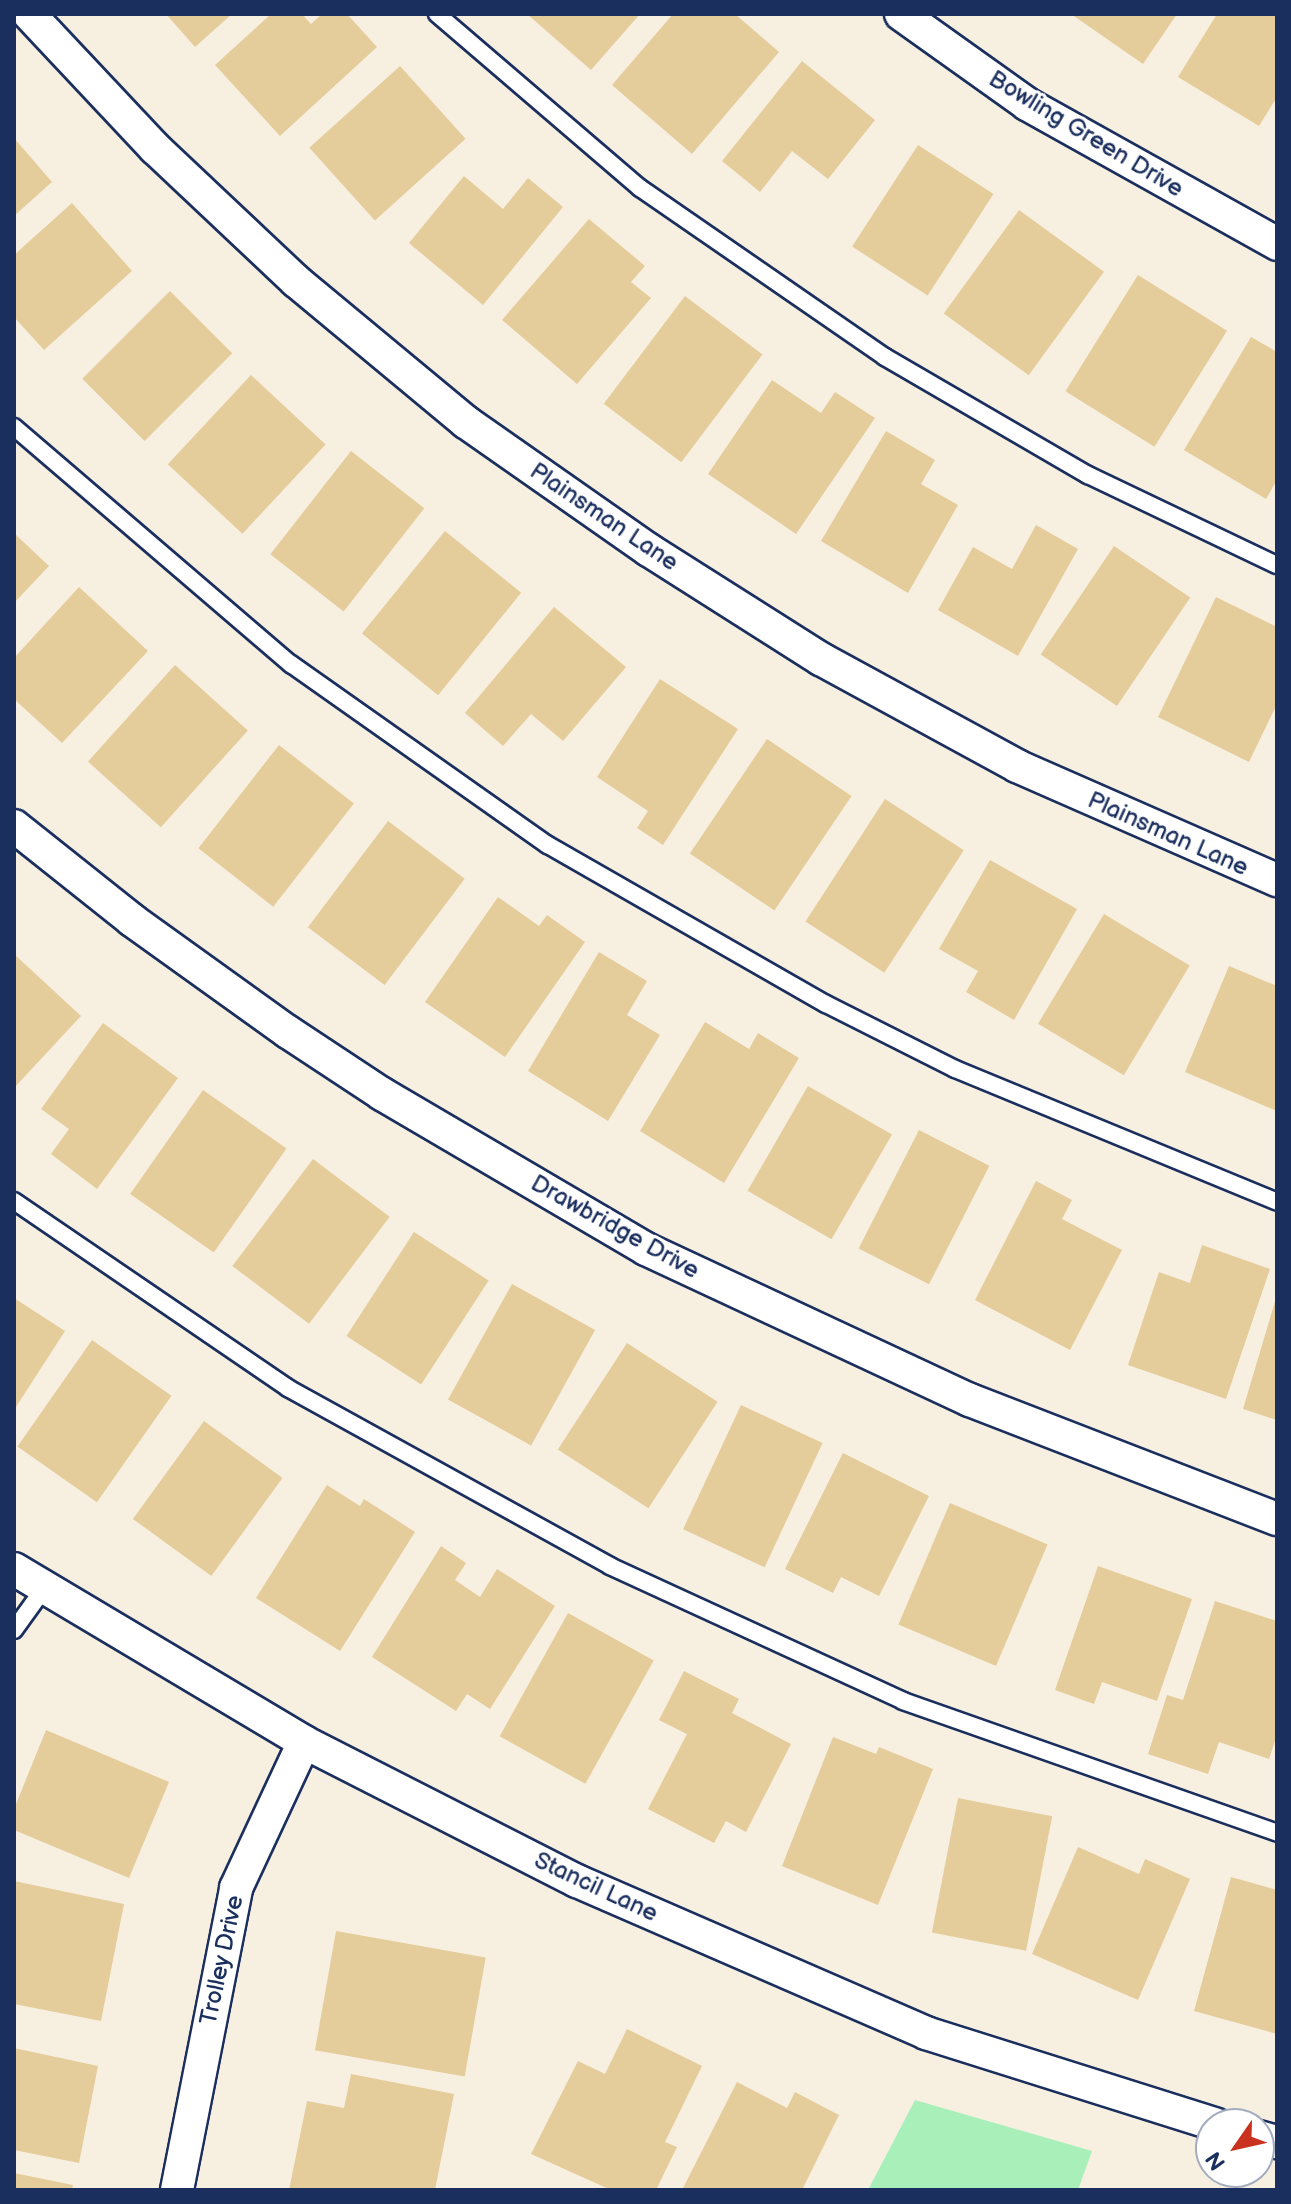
<!DOCTYPE html>
<style>
body{margin:0}
#map{position:relative;width:1291px;height:2204px;overflow:hidden;background:#f7f0e1;font-family:"Balsamiq Sans",sans-serif}
div>[style]{position:absolute}
[style*='--x']{left:calc(var(--x)*1px);top:calc(var(--y)*1px);width:calc(var(--w)*1px);rotate:calc(var(--a)*1deg)}
.green>*{inset:0;background:#a9efba}
.building>*{inset:0;background:#e5cc9b;transform-origin:0 0}
.roads{filter:drop-shadow(2px 0 #1b2f5e) drop-shadow(-2px 0 #1b2f5e) drop-shadow(0 2px #1b2f5e) drop-shadow(0 -2px #1b2f5e)}
.service>*{height:16px;margin:-8px;padding:0 8px;transform-origin:8px;border-radius:8px;background:#fff}
.minor>*{height:32px;margin:-16px;padding:0 16px;transform-origin:16px;border-radius:16px;background:#fff}
span{translate:-50% -50%;white-space:nowrap;text-align:center;line-height:1.15;-webkit-text-stroke:6px #fff;paint-order:stroke}
.street-label{font-size:24px;color:#1b2f5e}
.frame{position:absolute;inset:0;border:16px solid #1b2f5e;pointer-events:none}
.north{position:absolute;left:1195px;top:2108px;width:80px;height:80px;box-sizing:border-box;background:#fff;border:2px solid #a4acbf;border-radius:50%;rotate:236deg;font-size:22px;font-weight:700;line-height:32px;text-align:center;color:#1b2f5e}
.north::after{content:'';display:block;margin:auto;width:28px;height:36px;background:#c8321e;clip-path:polygon(50% 0,100% 100%,50% 72%,0 100%)}
</style>
<div id="map">
<div class="green">
<div style="clip-path:polygon(915px 2100px,1092px 2151px,1078px 2190px,868px 2190px)"></div>
</div>
<div class="building">
<div style="clip-path:polygon(166px 14px,232px 14px,195px 47px)"></div>
<div style="clip-path:polygon(271px 14px,302px 14px,311px 24px,322px 14px,347px 14px,377px 47px,280px 136px,215px 65px)"></div>
<div style="clip-path:polygon(527px 14px,640px 14px,591px 70px)"></div>
<div style="clip-path:polygon(673px 14px,735px 14px,779px 52px,692px 154px,612px 85px)"></div>
<div style="clip-path:polygon(1071px 14px,1177px 14px,1143px 64px)"></div>
<div style="clip-path:polygon(1217px 14px,1277px 14px,1277px 97px,1259px 126px,1178px 77px)"></div>
<div style="clip-path:polygon(802px 61px,875px 120px,828px 179px,792px 151px,760px 192px,722px 161px)"></div>
<div style="left:400px;top:66px;width:98px;height:122px;rotate:48deg"></div>
<div style="clip-path:polygon(14px 138px,52px 182px,14px 216px)"></div>
<div style="left:918px;top:145px;width:90px;height:121px;rotate:33deg"></div>
<div style="clip-path:polygon(464px 176px,503px 209px,528px 178px,563px 207px,483px 305px,409px 243px)"></div>
<div style="clip-path:polygon(72px 203px,132px 271px,44px 350px,14px 317px,14px 255px)"></div>
<div style="left:1019px;top:210px;width:105px;height:128px;rotate:36deg"></div>
<div style="clip-path:polygon(589px 219px,645px 266px,631px 282px,651px 298px,577px 384px,502px 320px)"></div>
<div style="left:1138px;top:275px;width:105px;height:137px;rotate:32deg"></div>
<div style="left:170px;top:291px;width:88px;height:124px;rotate:45deg"></div>
<div style="left:685px;top:296px;width:97px;height:135px;rotate:37deg"></div>
<div style="clip-path:polygon(1251px 337px,1277px 352px,1277px 480px,1266px 499px,1184px 450px)"></div>
<div style="left:251px;top:375px;width:102px;height:122px;rotate:43deg"></div>
<div style="clip-path:polygon(772px 380px,821px 413px,835px 392px,875px 418px,796px 534px,708px 474px)"></div>
<div style="clip-path:polygon(886px 431px,935px 460px,921px 484px,958px 505px,908px 593px,821px 541px)"></div>
<div style="left:351px;top:451px;width:93px;height:131px;rotate:38deg"></div>
<div style="clip-path:polygon(1036px 525px,1078px 549px,1018px 656px,938px 610px,973px 547px,1012px 569px)"></div>
<div style="left:445px;top:531px;width:98px;height:132px;rotate:39deg"></div>
<div style="clip-path:polygon(14px 533px,49px 566px,14px 603px)"></div>
<div style="left:1114px;top:546px;width:92px;height:131px;rotate:34deg"></div>
<div style="clip-path:polygon(79px 587px,148px 651px,62px 743px,14px 699px,14px 658px)"></div>
<div style="clip-path:polygon(1216px 597px,1277px 627px,1277px 704px,1249px 762px,1158px 717px)"></div>
<div style="clip-path:polygon(554px 607px,626px 667px,563px 741px,531px 714px,503px 746px,465px 713px)"></div>
<div style="left:175px;top:665px;width:98px;height:130px;rotate:42deg"></div>
<div style="clip-path:polygon(660px 679px,738px 729px,663px 845px,637px 828px,648px 811px,597px 777px)"></div>
<div style="left:767px;top:739px;width:102px;height:138px;rotate:34deg"></div>
<div style="left:279px;top:745px;width:95px;height:131px;rotate:38deg"></div>
<div style="left:885px;top:799px;width:94px;height:146px;rotate:33deg"></div>
<div style="left:388px;top:821px;width:96px;height:133px;rotate:37deg"></div>
<div style="clip-path:polygon(990px 860px,1077px 909px,1014px 1020px,966px 992px,978px 971px,939px 949px)"></div>
<div style="clip-path:polygon(498px 897px,539px 926px,547px 915px,585px 942px,505px 1057px,425px 1002px)"></div>
<div style="left:1104px;top:914px;width:100px;height:128px;rotate:31deg"></div>
<div style="clip-path:polygon(599px 952px,647px 981px,627px 1015px,660px 1035px,608px 1121px,528px 1071px)"></div>
<div style="clip-path:polygon(14px 954px,81px 1016px,14px 1088px)"></div>
<div style="clip-path:polygon(1229px 966px,1277px 986px,1277px 1111px,1185px 1072px)"></div>
<div style="clip-path:polygon(705px 1022px,749px 1049px,758px 1033px,799px 1058px,724px 1183px,640px 1131px)"></div>
<div style="clip-path:polygon(103px 1023px,178px 1078px,97px 1189px,51px 1154px,69px 1129px,41px 1109px)"></div>
<div style="left:808px;top:1086px;width:97px;height:121px;rotate:30deg"></div>
<div style="left:203px;top:1090px;width:102px;height:127px;rotate:35deg"></div>
<div style="left:919px;top:1130px;width:79px;height:133px;rotate:27deg"></div>
<div style="left:313px;top:1159px;width:96px;height:134px;rotate:37deg"></div>
<div style="clip-path:polygon(1036px 1181px,1072px 1200px,1062px 1219px,1122px 1250px,1070px 1350px,975px 1300px)"></div>
<div style="left:414px;top:1232px;width:89px;height:124px;rotate:33deg"></div>
<div style="clip-path:polygon(1202px 1245px,1270px 1269px,1226px 1399px,1128px 1365px,1159px 1272px,1190px 1283px)"></div>
<div style="left:512px;top:1284px;width:95px;height:132px;rotate:29deg"></div>
<div style="clip-path:polygon(14px 1298px,65px 1331px,14px 1410px)"></div>
<div style="clip-path:polygon(1276px 1298px,1277px 1298px,1277px 1420px,1243px 1409px)"></div>
<div style="left:92px;top:1340px;width:97px;height:130px;rotate:35deg"></div>
<div style="left:627px;top:1343px;width:108px;height:127px;rotate:33deg"></div>
<div style="left:741px;top:1405px;width:90px;height:137px;rotate:25deg"></div>
<div style="left:204px;top:1421px;width:97px;height:121px;rotate:36deg"></div>
<div style="clip-path:polygon(843px 1453px,929px 1496px,879px 1596px,841px 1577px,833px 1593px,785px 1569px)"></div>
<div style="clip-path:polygon(327px 1485px,360px 1506px,364px 1499px,415px 1532px,340px 1651px,256px 1598px)"></div>
<div style="left:950px;top:1503px;width:106px;height:132px;rotate:23deg"></div>
<div style="clip-path:polygon(441px 1546px,466px 1563px,455px 1580px,480px 1597px,497px 1569px,555px 1606px,490px 1709px,467px 1694px,456px 1711px,372px 1657px)"></div>
<div style="clip-path:polygon(1098px 1566px,1192px 1599px,1157px 1701px,1102px 1682px,1094px 1704px,1055px 1690px)"></div>
<div style="clip-path:polygon(1215px 1601px,1277px 1621px,1277px 1735px,1269px 1759px,1219px 1742px,1208px 1774px,1148px 1754px,1167px 1695px,1183px 1700px)"></div>
<div style="left:568px;top:1613px;width:98px;height:141px;rotate:29deg"></div>
<div style="clip-path:polygon(684px 1671px,739px 1699px,732px 1713px,791px 1744px,746px 1832px,726px 1821px,714px 1843px,648px 1809px,687px 1734px,659px 1720px)"></div>
<div style="clip-path:polygon(46px 1730px,169px 1782px,129px 1878px,14px 1830px,14px 1809px)"></div>
<div style="clip-path:polygon(833px 1737px,876px 1754px,879px 1747px,933px 1769px,878px 1905px,782px 1866px)"></div>
<div style="left:958px;top:1798px;width:96px;height:137px;rotate:11deg"></div>
<div style="clip-path:polygon(1078px 1847px,1139px 1874px,1145px 1859px,1190px 1879px,1138px 2000px,1032px 1954px)"></div>
<div style="clip-path:polygon(1231px 1877px,1277px 1890px,1277px 2034px,1194px 2011px)"></div>
<div style="clip-path:polygon(14px 1881px,124px 1904px,101px 2021px,14px 2004px)"></div>
<div style="left:336px;top:1931px;width:152px;height:121px;rotate:10deg"></div>
<div style="clip-path:polygon(627px 2029px,702px 2066px,665px 2142px,677px 2147px,656px 2190px,611px 2190px,531px 2154px,578px 2061px,605px 2074px)"></div>
<div style="clip-path:polygon(14px 2048px,98px 2066px,79px 2163px,14px 2150px)"></div>
<div style="clip-path:polygon(351px 2074px,454px 2094px,435px 2190px,289px 2190px,307px 2101px,344px 2108px)"></div>
<div style="clip-path:polygon(737px 2082px,787px 2108px,795px 2092px,839px 2115px,802px 2190px,682px 2190px)"></div>
<div style="clip-path:polygon(14px 2173px,73px 2185px,72px 2190px,14px 2190px)"></div>
</div>
<div class="roads">
<div class="service">
<div style="--x:437;--y:14;--w:267;--a:40.6"></div>
<div style="--x:640;--y:188;--w:298;--a:34.6"></div>
<div style="--x:885;--y:357;--w:235;--a:30.2"></div>
<div style="--x:1088;--y:475;--w:209;--a:25.5"></div>
<div style="--x:14;--y:427;--w:365;--a:40.6"></div>
<div style="--x:291;--y:664;--w:314;--a:35.2"></div>
<div style="--x:548;--y:845;--w:320;--a:29.8"></div>
<div style="--x:826;--y:1004;--w:144;--a:26.7"></div>
<div style="--x:955;--y:1069;--w:348;--a:22.4"></div>
<div style="--x:14;--y:1201;--w:332;--a:34.3"></div>
<div style="--x:288;--y:1388;--w:368;--a:28.9"></div>
<div style="--x:610;--y:1566;--w:323;--a:24.7"></div>
<div style="--x:903;--y:1701;--w:397;--a:19.4"></div>
<div style="--x:14;--y:1630;--w:53;--a:-54.2"></div>
</div>
<div class="minor">
<div style="--x:29;--y:14;--w:184;--a:46.8"></div>
<div style="--x:155;--y:148;--w:194;--a:43.3"></div>
<div style="--x:296;--y:281;--w:221;--a:39.7"></div>
<div style="--x:466;--y:422;--w:223;--a:35"></div>
<div style="--x:649;--y:550;--w:204;--a:32.4"></div>
<div style="--x:821;--y:659;--w:223;--a:28.6"></div>
<div style="--x:1017;--y:766;--w:284;--a:23.7"></div>
<div style="--x:901;--y:14;--w:155;--a:35.5"></div>
<div style="--x:1027;--y:104;--w:287;--a:29.2"></div>
<div style="--x:14;--y:826;--w:151;--a:38.5"></div>
<div style="--x:132;--y:920;--w:192;--a:35.7"></div>
<div style="--x:288;--y:1032;--w:113;--a:33.4"></div>
<div style="--x:382;--y:1094;--w:306;--a:30.4"></div>
<div style="--x:646;--y:1249;--w:357;--a:25"></div>
<div style="--x:970;--y:1400;--w:329;--a:21.2"></div>
<div style="--x:14;--y:1569;--w:338;--a:30.8"></div>
<div style="--x:304;--y:1742;--w:306;--a:27"></div>
<div style="--x:577;--y:1881;--w:381;--a:23.5"></div>
<div style="--x:926;--y:2033;--w:303;--a:17.5"></div>
<div style="--x:1259;--y:2137;--w:19;--a:16"></div>
<div style="--x:177;--y:2190;--w:308;--a:-78.9"></div>
<div style="--x:236;--y:1888;--w:161;--a:-65"></div>
</div>
</div>
<div class="street-label">
<span style="left:1086px;top:134px;rotate:31deg">Bowling Green Drive</span>
<span style="left:604px;top:517px;rotate:34deg">Plainsman Lane</span>
<span style="left:1168px;top:834px;rotate:24deg">Plainsman Lane</span>
<span style="left:615px;top:1227px;rotate:29deg">Drawbridge Drive</span>
<span style="left:596px;top:1887px;rotate:25deg">Stancil Lane</span>
<span style="left:222px;top:1960px;rotate:-78deg">Trolley Drive</span>
</div>
<div class="frame"></div>
<div class="north">N</div>
</div>
